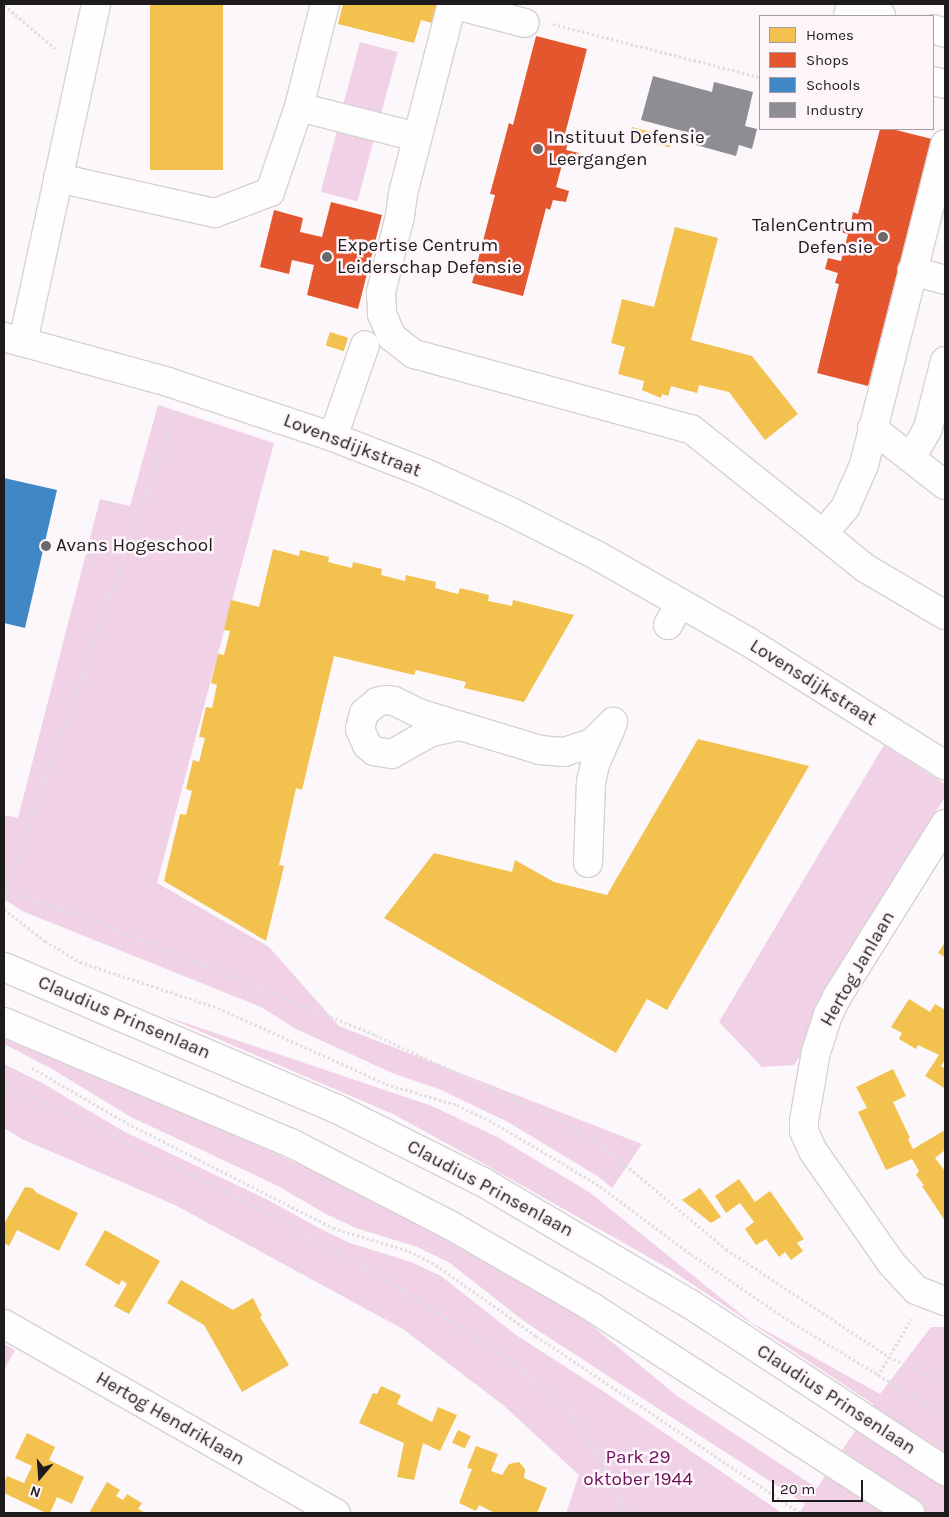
<!DOCTYPE html>
<style>
body{margin:0}
#map{position:relative;width:949px;height:1517px;overflow:hidden;background:#fcf7fa;font-family:Karla,sans-serif}
div>[style]{position:absolute}
[style*='--x']{left:calc(var(--x)*1px);top:calc(var(--y)*1px);width:calc(var(--w)*1px);rotate:calc(var(--a)*1deg)}
.green>*{inset:0;background:#f0d1e6;transform-origin:0 0}
.homes>*{inset:0;background:#f2c14e;transform-origin:0 0}
.shops>*{inset:0;background:#e4572e}
.schools>*{inset:0;background:#3f88c5}
.industry>*{inset:0;background:#8d8d92}
.path>*{height:3px;margin-top:-1.5px;transform-origin:0;background:repeating-linear-gradient(90deg,#e1dfe0 0 2.5px,transparent 0 5px)}
.roads{filter:drop-shadow(1px 0 #d6d2d4) drop-shadow(-1px 0 #d6d2d4) drop-shadow(0 1px #d6d2d4) drop-shadow(0 -1px #d6d2d4)}
.minor>*{height:28px;margin:-14px;padding:0 14px;transform-origin:14px;border-radius:14px;background:#fffefe}
.major>*{height:28px;margin:-14px;padding:0 14px;transform-origin:14px;border-radius:14px;background:#fffefe}
.dots>*{width:14px;height:14px;translate:-50% -50%;box-sizing:border-box;border:2px solid #fef5fb;border-radius:50%}
span{translate:-50% -50%;white-space:nowrap;text-align:center;line-height:1.15;-webkit-text-stroke:5px #fef5fb;paint-order:stroke}
.poi-label{font-size:19px;color:#1e1b1d}
.left{translate:0 -50%;text-align:left}
.right{translate:-100% -50%;text-align:right}
.street-label{font-size:19px;color:#1e1b1d}
.park-label{font-size:19px;color:#6e1059}
.frame{position:absolute;inset:0;border:5px solid #1e1b1d;pointer-events:none}
.legend{position:absolute;left:759px;top:15px;width:175px;height:115px;box-sizing:border-box;background:#fef5fb;border:1px solid #a49ea2;margin:0;padding:6px 9px;list-style:none;font-size:15px;color:#1e1b1d}
.legend li{display:flex;align-items:center;gap:10px;height:25px}
.legend b{width:25px;border:1px solid #a49ea2}
.north{position:absolute;left:15px;top:1452px;width:50px;height:50px;-webkit-text-stroke:4px #fef5fb;paint-order:stroke;rotate:198deg;font-size:14px;font-weight:700;line-height:20px;text-align:center;color:#1e1b1d}
.north::after{content:'';display:block;margin:auto;width:18px;height:22px;background:#1e1b1d;clip-path:polygon(50% 0,100% 100%,50% 72%,0 100%)}
.scale{position:absolute;left:772px;top:1480px;width:91px;height:22px;box-sizing:border-box;border:2px solid #1e1b1d;border-top:0;padding-left:6px;font-size:15px;line-height:18px;white-space:nowrap;color:#1e1b1d;-webkit-text-stroke:4px #fef5fb;paint-order:stroke}
</style>
<div id="map">
<div class="green">
<div style="left:360px;top:42px;width:39px;height:68px;rotate:15deg"></div>
<div style="left:338px;top:127px;width:38px;height:67px;rotate:15deg"></div>
<div style="clip-path:polygon(158px 405px,274px 443px,157px 883px,269px 947px,339px 1026px,642px 1144px,612px 1188px,599px 1177px,508px 1122px,439px 1089px,392px 1073px,294px 1028px,261px 1007px,22px 911px,4px 899px,4px 815px,18px 818px,100px 499px,130px 506px)"></div>
<div style="clip-path:polygon(884px 745px,945px 784px,945px 797px,823px 992px,806px 1047px,794px 1065px,762px 1067px,719px 1022px)"></div>
<div style="clip-path:polygon(162px 1015px,432px 1106px,499px 1138px,589px 1192px,752px 1323px,880px 1394px,931px 1327px,945px 1327px,945px 1513px,799px 1513px,805px 1504px,525px 1322px,450px 1263px,417px 1247px,356px 1228px,326px 1214px,276px 1185px,131px 1117px,52px 1069px,4px 1044px,4px 1039px,223px 1129px,361px 1193px,453px 1238px,566px 1304px,677px 1396px,817px 1488px,873px 1404px,668px 1268px,477px 1160px,393px 1114px)"></div>
<div style="clip-path:polygon(4px 1064px,44px 1084px,123px 1131px,268px 1200px,319px 1228px,350px 1243px,411px 1262px,441px 1276px,516px 1335px,600px 1389px,782px 1513px,566px 1513px,579px 1475px,503px 1405px,403px 1329px,175px 1205px,22px 1139px,4px 1128px)"></div>
<div style="clip-path:polygon(4px 1344px,15px 1350px,4px 1370px)"></div>
</div>
<div class="homes">
<div style="left:150px;top:4px;width:73px;height:166px"></div>
<div style="clip-path:polygon(343px 4px,437px 4px,432px 23px,421px 20px,414px 43px,338px 24px)"></div>
<div style="left:632px;top:127px;width:42px;height:10px;rotate:15deg"></div>
<div style="clip-path:polygon(675px 227px,718px 238px,691px 340px,752px 356px,798px 414px,765px 440px,729px 392px,699px 385px,697px 393px,671px 386px,668px 396px,662px 394px,661px 398px,642px 390px,644px 381px,618px 374px,625px 347px,611px 343px,622px 299px,654px 307px)"></div>
<div style="left:330px;top:332px;width:19px;height:14px;rotate:18deg"></div>
<div style="clip-path:polygon(273px 549px,299px 556px,300px 550px,329px 557px,328px 562px,352px 568px,353px 562px,382px 569px,381px 575px,405px 581px,406px 575px,436px 582px,435px 588px,458px 594px,460px 588px,489px 595px,488px 601px,512px 606px,513px 600px,574px 615px,524px 702px,464px 688px,466px 682px,416px 670px,414px 675px,334px 656px,302px 790px,296px 788px,279px 865px,284px 866px,266px 941px,164px 881px,180px 814px,186px 815px,192px 791px,186px 789px,193px 760px,199px 762px,205px 738px,199px 737px,206px 707px,212px 708px,217px 685px,211px 683px,218px 654px,224px 655px,230px 631px,224px 630px,231px 600px,259px 607px)"></div>
<div style="clip-path:polygon(698px 739px,809px 766px,667px 1010px,647px 999px,616px 1053px,384px 918px,434px 853px,512px 872px,515px 860px,554px 882px,607px 895px)"></div>
<div style="clip-path:polygon(945px 942px,945px 957px,938px 953px)"></div>
<div style="clip-path:polygon(909px 999px,930px 1012px,935px 1004px,945px 1010px,945px 1060px,941px 1066px,945px 1069px,944px 1088px,925px 1076px,939px 1055px,918px 1045px,916px 1049px,899px 1039px,902px 1033px,891px 1027px)"></div>
<div style="clip-path:polygon(893px 1069px,906px 1096px,893px 1102px,910px 1138px,908px 1139px,913px 1149px,945px 1130px,945px 1150px,935px 1158px,945px 1171px,945px 1221px,922px 1186px,924px 1185px,916px 1175px,919px 1171px,912px 1159px,886px 1170px,858px 1112px,867px 1108px,856px 1087px)"></div>
<div style="clip-path:polygon(739px 1179px,755px 1202px,770px 1191px,804px 1239px,797px 1243px,803px 1251px,791px 1260px,785px 1252px,779px 1257px,766px 1239px,756px 1245px,745px 1229px,754px 1222px,740px 1203px,726px 1213px,715px 1196px)"></div>
<div style="clip-path:polygon(25px 1187px,32px 1188px,37px 1193px,78px 1213px,59px 1251px,17px 1230px,9px 1246px,4px 1243px,4px 1224px)"></div>
<div style="clip-path:polygon(700px 1188px,721px 1217px,711px 1223px,682px 1200px)"></div>
<div style="clip-path:polygon(105px 1230px,160px 1261px,129px 1314px,114px 1306px,127px 1284px,122px 1280px,119px 1285px,85px 1265px)"></div>
<div style="clip-path:polygon(181px 1280px,233px 1310px,253px 1298px,262px 1316px,260px 1317px,289px 1365px,242px 1392px,204px 1325px,167px 1303px)"></div>
<div style="clip-path:polygon(381px 1386px,401px 1395px,397px 1404px,432px 1422px,438px 1407px,457px 1415px,440px 1451px,423px 1443px,414px 1480px,397px 1477px,404px 1443px,359px 1423px,373px 1393px,377px 1394px)"></div>
<div style="left:458px;top:1430px;width:14px;height:14px;rotate:25deg"></div>
<div style="clip-path:polygon(27px 1433px,55px 1447px,49px 1460px,84px 1477px,72px 1504px,57px 1497px,50px 1513px,46px 1513px,4px 1493px,4px 1483px,7px 1476px,24px 1483px,32px 1466px,15px 1458px)"></div>
<div style="clip-path:polygon(476px 1446px,498px 1454px,491px 1471px,502px 1475px,509px 1464px,519px 1462px,525px 1469px,524px 1478px,547px 1488px,537px 1513px,495px 1513px,479px 1505px,476px 1511px,459px 1503px,472px 1469px,467px 1468px)"></div>
<div style="clip-path:polygon(107px 1482px,120px 1490px,116px 1496px,123px 1500px,127px 1494px,142px 1503px,138px 1509px,146px 1513px,89px 1513px)"></div>
</div>
<div class="shops">
<div style="clip-path:polygon(536px 36px,587px 49px,564px 138px,569px 139px,566px 150px,579px 153px,576px 164px,563px 161px,556px 187px,569px 191px,566px 202px,553px 200px,550px 210px,546px 208px,523px 296px,472px 283px,495px 195px,490px 194px,509px 123px,513px 125px)"></div>
<div style="clip-path:polygon(880px 129px,892px 129px,932px 139px,909px 227px,913px 228px,895px 299px,891px 298px,868px 386px,817px 373px,839px 284px,835px 283px,838px 273px,825px 269px,828px 258px,841px 261px,848px 234px,835px 231px,837px 220px,851px 223px,853px 212px,858px 214px)"></div>
<div style="clip-path:polygon(331px 202px,382px 215px,358px 309px,307px 295px,314px 265px,292px 260px,289px 274px,260px 267px,274px 210px,303px 218px,300px 232px,322px 237px)"></div>
</div>
<div class="schools">
<div style="clip-path:polygon(4px 478px,57px 490px,25px 628px,4px 623px)"></div>
</div>
<div class="industry">
<div style="clip-path:polygon(653px 76px,712px 92px,714px 82px,753px 92px,745px 126px,757px 129px,752px 149px,739px 145px,736px 156px,696px 145px,698px 135px,641px 120px)"></div>
</div>
<div class="path">
<div style="--x:4;--y:5;--w:70;--a:40.3"></div>
<div style="--x:553;--y:24;--w:214;--a:14.4"></div>
<div style="--x:4;--y:890;--w:85;--a:18.4"></div>
<div style="--x:85;--y:917;--w:313;--a:22.1"></div>
<div style="--x:375;--y:1035;--w:207;--a:24.6"></div>
<div style="--x:563;--y:1121;--w:56;--a:33.4"></div>
<div style="--x:610;--y:1152;--w:151;--a:39.9"></div>
<div style="--x:726;--y:1249;--w:196;--a:33.5"></div>
<div style="--x:889;--y:1357;--w:61;--a:24.1"></div>
<div style="--x:4;--y:896;--w:511;--a:-70.57"></div>
<div style="--x:4;--y:909;--w:52;--a:38"></div>
<div style="--x:45;--y:941;--w:41;--a:31"></div>
<div style="--x:80;--y:962;--w:145;--a:18.4"></div>
<div style="--x:218;--y:1008;--w:184;--a:24.3"></div>
<div style="--x:386;--y:1084;--w:74;--a:16.5"></div>
<div style="--x:457;--y:1105;--w:35;--a:25"></div>
<div style="--x:489;--y:1120;--w:129;--a:30.7"></div>
<div style="--x:600;--y:1186;--w:114;--a:36.8"></div>
<div style="--x:691;--y:1254;--w:123;--a:34.1"></div>
<div style="--x:793;--y:1323;--w:178;--a:31.2"></div>
<div style="--x:32;--y:1068;--w:110;--a:30.1"></div>
<div style="--x:127;--y:1123;--w:231;--a:27"></div>
<div style="--x:333;--y:1228;--w:79;--a:16.8"></div>
<div style="--x:409;--y:1251;--w:30;--a:27"></div>
<div style="--x:436;--y:1265;--w:123;--a:35.4"></div>
<div style="--x:536;--y:1336;--w:318;--a:33.8"></div>
<div style="--x:4;--y:1084;--w:95;--a:24.9"></div>
<div style="--x:90;--y:1124;--w:201;--a:26.6"></div>
<div style="--x:270;--y:1214;--w:153;--a:29.7"></div>
<div style="--x:403;--y:1290;--w:124;--a:32.8"></div>
<div style="--x:507;--y:1357;--w:83;--a:40.6"></div>
<div style="--x:570;--y:1411;--w:67;--a:57.7"></div>
<div style="--x:606;--y:1468;--w:49;--a:67.1"></div>
<div style="--x:878;--y:1376;--w:66;--a:-59.9"></div>
</div>
<div class="roads">
<div class="minor">
<div style="--x:325;--y:4;--w:106;--a:104.2"></div>
<div style="--x:299;--y:107;--w:122;--a:14.3"></div>
<div style="--x:452;--y:4;--w:196;--a:104.5"></div>
<div style="--x:403;--y:194;--w:22;--a:98"></div>
<div style="--x:400;--y:216;--w:78;--a:104"></div>
<div style="--x:381;--y:292;--w:22;--a:87"></div>
<div style="--x:382;--y:314;--w:25;--a:67"></div>
<div style="--x:392;--y:337;--w:28;--a:38"></div>
<div style="--x:414;--y:354;--w:287;--a:15.2"></div>
<div style="--x:691;--y:429;--w:169;--a:38.5"></div>
<div style="--x:823;--y:534;--w:34;--a:-50"></div>
<div style="--x:845;--y:508;--w:47;--a:-66.2"></div>
<div style="--x:864;--y:465;--w:331;--a:-75.8"></div>
<div style="--x:452;--y:4;--w:75;--a:14.6"></div>
<div style="--x:848;--y:16;--w:8;--a:-76"></div>
<div style="--x:850;--y:8;--w:32;--a:14"></div>
<div style="--x:933;--y:29;--w:13;--a:18"></div>
<div style="--x:933;--y:81;--w:12;--a:14"></div>
<div style="--x:58;--y:178;--w:161;--a:12.6"></div>
<div style="--x:215;--y:213;--w:59;--a:-20.9"></div>
<div style="--x:270;--y:192;--w:90;--a:-71.2"></div>
<div style="--x:912;--y:271;--w:34;--a:15"></div>
<div style="--x:4;--y:337;--w:170;--a:15.3"></div>
<div style="--x:168;--y:382;--w:174;--a:18.4"></div>
<div style="--x:333;--y:437;--w:97;--a:21.3"></div>
<div style="--x:423;--y:472;--w:97;--a:24.4"></div>
<div style="--x:511;--y:512;--w:97;--a:26.8"></div>
<div style="--x:598;--y:556;--w:172;--a:29.7"></div>
<div style="--x:747;--y:641;--w:234;--a:32.1"></div>
<div style="--x:23;--y:342;--w:346;--a:-77.8"></div>
<div style="--x:872;--y:428;--w:93;--a:38"></div>
<div style="--x:333;--y:437;--w:97;--a:-70.8"></div>
<div style="--x:911;--y:458;--w:34;--a:-60"></div>
<div style="--x:928;--y:428;--w:69;--a:-75.8"></div>
<div style="--x:823;--y:534;--w:54;--a:39"></div>
<div style="--x:865;--y:568;--w:93;--a:30.4"></div>
<div style="--x:668;--y:625;--w:25;--a:-61"></div>
<div style="--x:458;--y:726;--w:28;--a:167"></div>
<div style="--x:431;--y:732;--w:45;--a:150.6"></div>
<div style="--x:392;--y:754;--w:18;--a:-171"></div>
<div style="--x:374;--y:751;--w:9;--a:-139"></div>
<div style="--x:367;--y:745;--w:17;--a:-114"></div>
<div style="--x:360;--y:729;--w:16;--a:-76"></div>
<div style="--x:364;--y:713;--w:17;--a:-40"></div>
<div style="--x:377;--y:702;--w:9;--a:-13"></div>
<div style="--x:386;--y:700;--w:8;--a:7"></div>
<div style="--x:394;--y:701;--w:30;--a:26"></div>
<div style="--x:421;--y:714;--w:124;--a:16.8"></div>
<div style="--x:540;--y:750;--w:24;--a:5"></div>
<div style="--x:564;--y:752;--w:29;--a:-18"></div>
<div style="--x:592;--y:743;--w:30;--a:-45"></div>
<div style="--x:945;--y:824;--w:204;--a:122"></div>
<div style="--x:837;--y:997;--w:20;--a:117"></div>
<div style="--x:828;--y:1015;--w:39;--a:108"></div>
<div style="--x:816;--y:1052;--w:70;--a:99.9"></div>
<div style="--x:804;--y:1121;--w:10;--a:90"></div>
<div style="--x:804;--y:1131;--w:22;--a:66"></div>
<div style="--x:813;--y:1151;--w:136;--a:55.1"></div>
<div style="--x:891;--y:1263;--w:37;--a:47"></div>
<div style="--x:916;--y:1290;--w:31;--a:21"></div>
<div style="--x:588;--y:863;--w:81;--a:-87.9"></div>
<div style="--x:591;--y:782;--w:18;--a:-77"></div>
<div style="--x:595;--y:764;--w:39;--a:-66"></div>
<div style="--x:4;--y:1324;--w:382;--a:29.7"></div>
</div>
<div class="major">
<div style="--x:4;--y:967;--w:362;--a:23.1"></div>
<div style="--x:337;--y:1109;--w:161;--a:26.6"></div>
<div style="--x:481;--y:1181;--w:243;--a:30.5"></div>
<div style="--x:690;--y:1304;--w:305;--a:33.2"></div>
<div style="--x:4;--y:1022;--w:314;--a:22.9"></div>
<div style="--x:293;--y:1144;--w:177;--a:27.3"></div>
<div style="--x:450;--y:1225;--w:164;--a:30"></div>
<div style="--x:592;--y:1307;--w:379;--a:32.9"></div>
</div>
</div>
<div class="dots">
<div style="left:538px;top:149px;background:#6c686a"></div>
<div style="left:883px;top:237px;background:#6c686a"></div>
<div style="left:327px;top:257px;background:#6c686a"></div>
<div style="left:46px;top:546px;background:#6c686a"></div>
</div>
<div class="poi-label">
<span class="left" style="left:548px;top:149px">Instituut Defensie<br>Leergangen</span>
<span class="right" style="left:873px;top:237px">TalenCentrum<br>Defensie</span>
<span class="left" style="left:337px;top:257px">Expertise Centrum<br>Leiderschap Defensie</span>
<span class="left" style="left:56px;top:546px">Avans Hogeschool</span>
</div>
<div class="street-label">
<span style="left:352px;top:446px;rotate:21deg">Lovensdijkstraat</span>
<span style="left:813px;top:683px;rotate:32deg">Lovensdijkstraat</span>
<span style="left:858px;top:969px;rotate:-60deg">Hertog Janlaan</span>
<span style="left:124px;top:1018px;rotate:23deg">Claudius Prinsenlaan</span>
<span style="left:490px;top:1189px;rotate:28deg">Claudius Prinsenlaan</span>
<span style="left:836px;top:1400px;rotate:33deg">Claudius Prinsenlaan</span>
<span style="left:170px;top:1419px;rotate:30deg">Hertog Hendriklaan</span>
</div>
<div class="park-label">
<span style="left:638px;top:1469px">Park 29<br>oktober 1944</span>
</div>
<div class="frame"></div>
<ul class="legend">
<li><b style="height:14px;background:#f2c14e"></b>Homes</li>
<li><b style="height:14px;background:#e4572e"></b>Shops</li>
<li><b style="height:14px;background:#3f88c5"></b>Schools</li>
<li><b style="height:14px;background:#8d8d92"></b>Industry</li>
</ul>
<div class="north">N</div>
<div class="scale">20 m</div>
</div>
